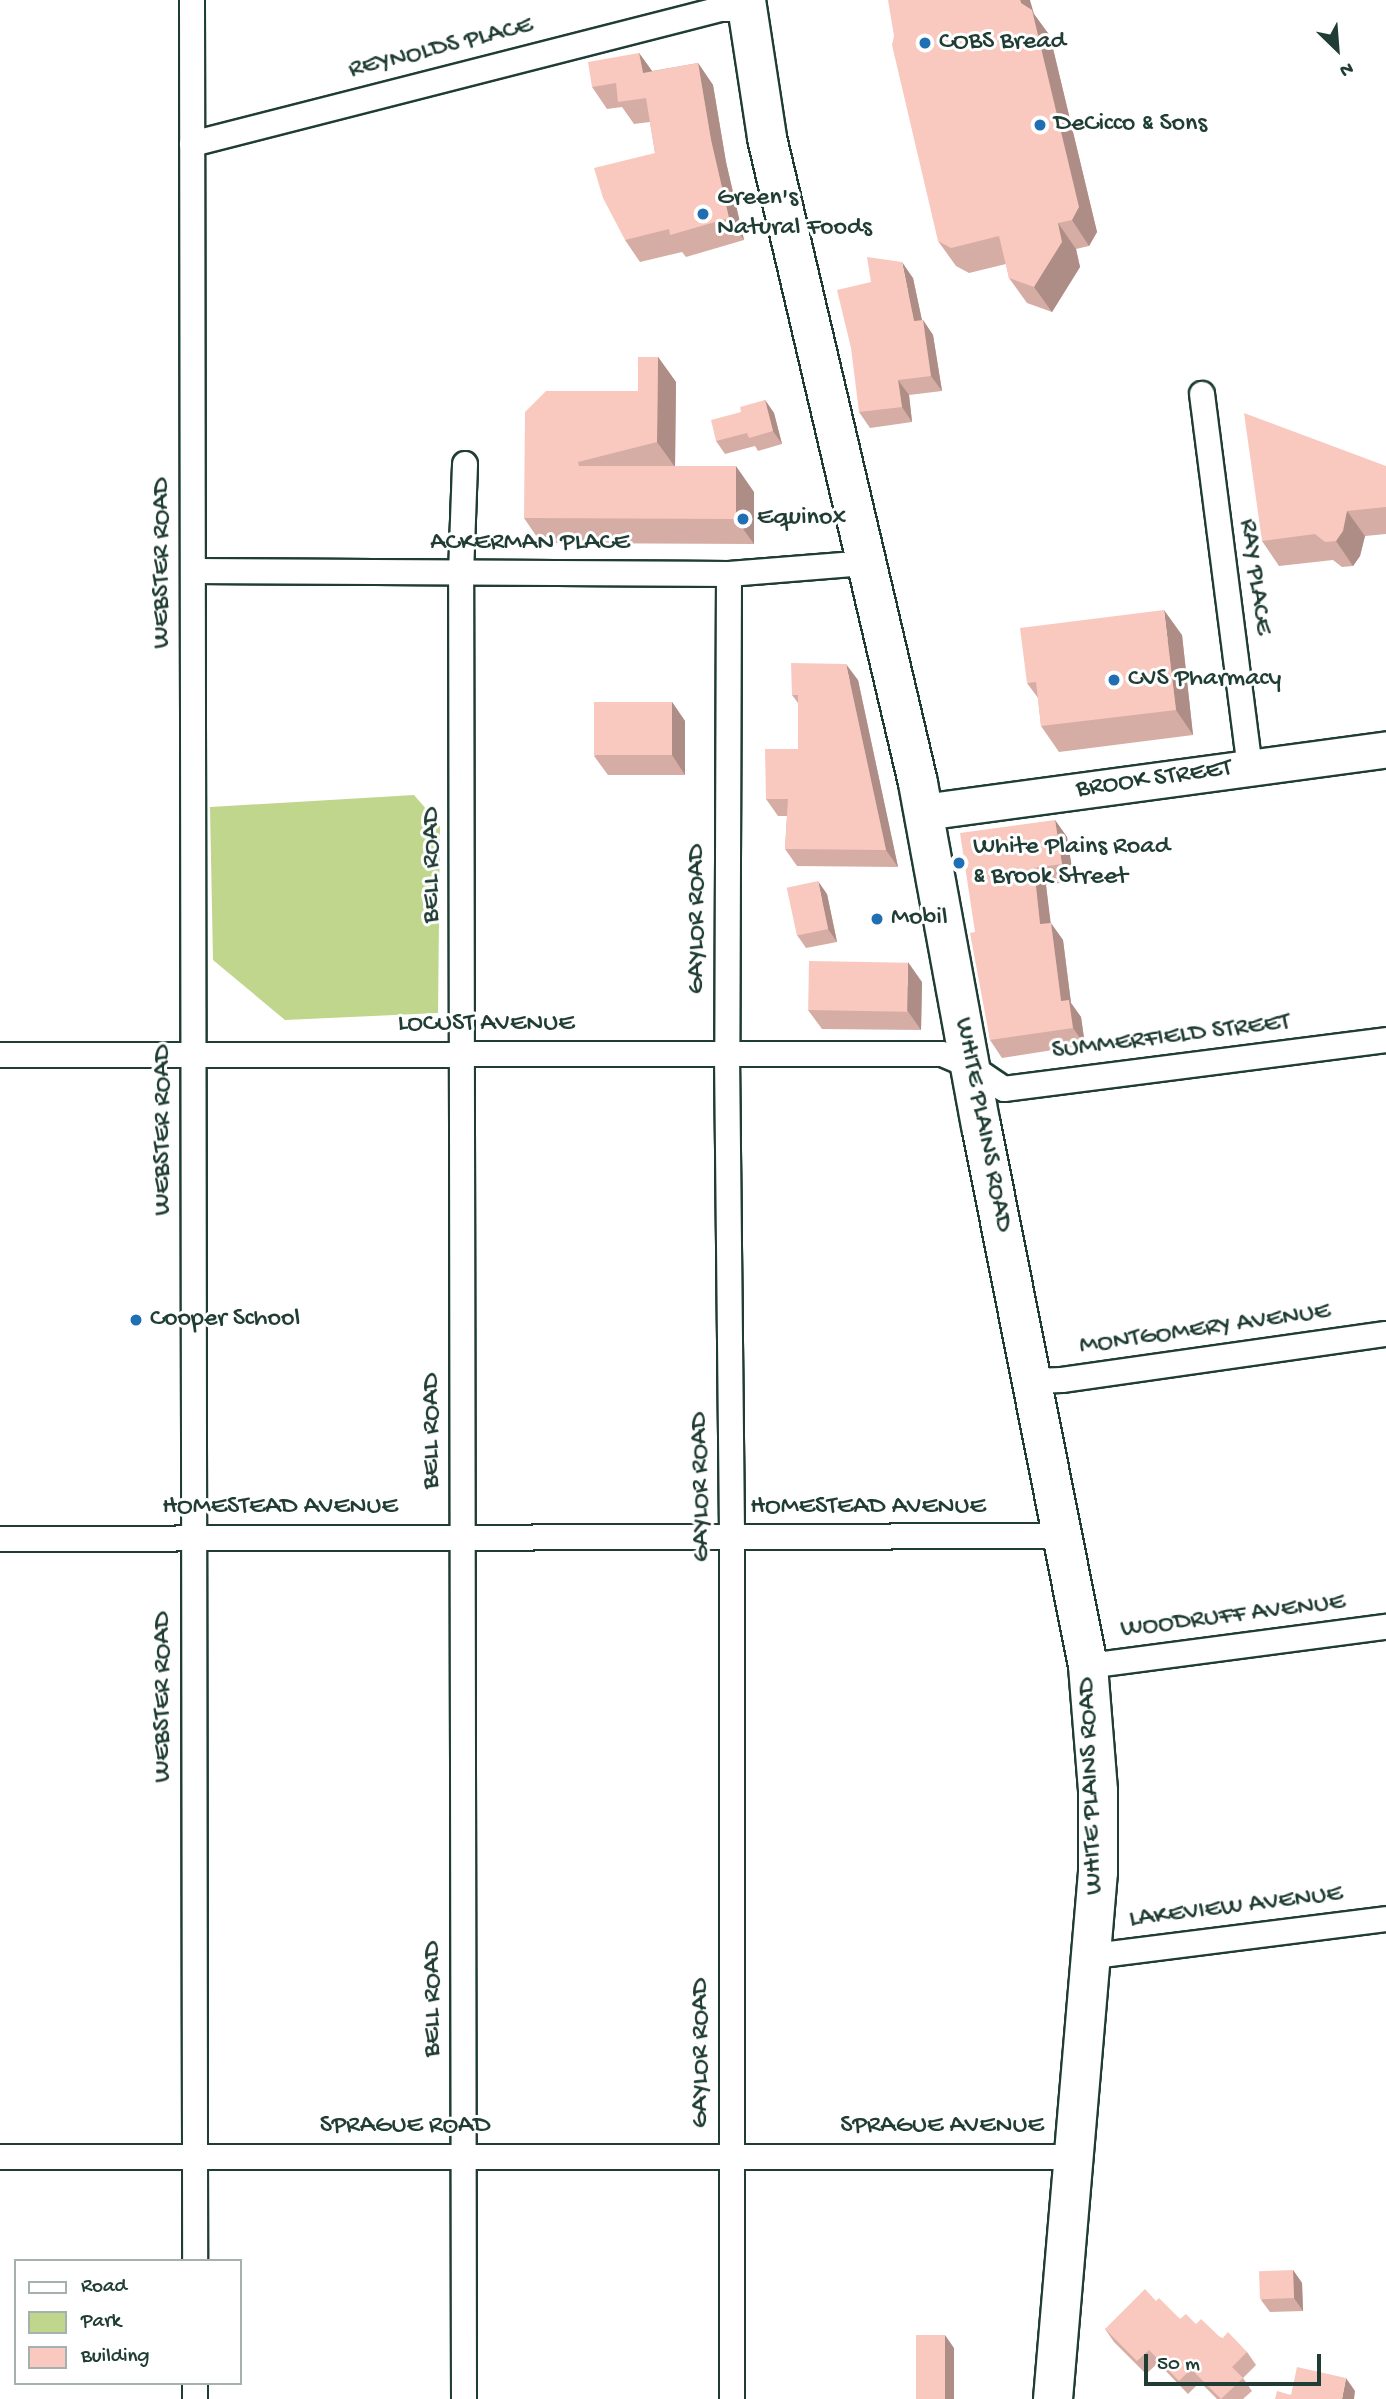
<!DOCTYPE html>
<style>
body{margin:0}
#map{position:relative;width:1386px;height:2399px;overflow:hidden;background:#fff;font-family:"Gochi Hand",sans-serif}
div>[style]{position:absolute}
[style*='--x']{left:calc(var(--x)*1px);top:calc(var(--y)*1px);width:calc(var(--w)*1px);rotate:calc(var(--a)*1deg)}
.green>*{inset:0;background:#bfd68c}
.roads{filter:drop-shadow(2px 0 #1f3d34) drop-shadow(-2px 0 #1f3d34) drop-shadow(0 2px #1f3d34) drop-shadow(0 -2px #1f3d34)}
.street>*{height:24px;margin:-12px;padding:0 12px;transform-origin:12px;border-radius:12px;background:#fff}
.secondary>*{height:35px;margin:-17.5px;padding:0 17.5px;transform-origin:17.5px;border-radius:17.5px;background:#fff}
.primary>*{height:38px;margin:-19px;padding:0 19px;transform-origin:19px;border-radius:19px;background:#fff}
.wall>*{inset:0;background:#d6ada4}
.shaded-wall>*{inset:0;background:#ae8d86}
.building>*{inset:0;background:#f9c9bf;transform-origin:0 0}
.dots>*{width:19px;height:19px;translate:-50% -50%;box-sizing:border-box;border:4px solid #fff;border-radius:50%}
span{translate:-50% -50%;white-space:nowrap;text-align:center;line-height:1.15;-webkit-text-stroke:6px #fff;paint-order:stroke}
.poi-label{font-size:26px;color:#1f3d34}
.left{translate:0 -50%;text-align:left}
.street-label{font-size:26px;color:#1f3d34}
.legend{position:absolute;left:14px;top:2259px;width:228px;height:126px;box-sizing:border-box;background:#fff;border:2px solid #a5b1ae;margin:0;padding:9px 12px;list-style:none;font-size:21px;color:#1f3d34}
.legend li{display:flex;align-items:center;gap:14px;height:35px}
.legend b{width:35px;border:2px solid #a5b1ae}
.north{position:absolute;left:1302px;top:14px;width:70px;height:70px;-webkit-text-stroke:5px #fff;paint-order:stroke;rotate:155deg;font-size:19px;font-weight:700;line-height:28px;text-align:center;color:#1f3d34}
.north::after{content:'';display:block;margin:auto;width:24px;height:32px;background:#1f3d34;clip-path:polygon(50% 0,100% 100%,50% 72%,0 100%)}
.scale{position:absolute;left:1144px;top:2354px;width:177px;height:32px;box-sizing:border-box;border:4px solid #1f3d34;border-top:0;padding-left:9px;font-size:21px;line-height:24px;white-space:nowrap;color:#1f3d34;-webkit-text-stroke:5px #fff;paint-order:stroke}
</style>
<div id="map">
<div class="green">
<div style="clip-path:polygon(414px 795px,440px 825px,438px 1013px,285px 1020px,213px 960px,210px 807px)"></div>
</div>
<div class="roads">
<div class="street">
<div style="--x:192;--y:0;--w:2261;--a:89.92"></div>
<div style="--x:192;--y:144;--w:546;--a:-14.32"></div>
<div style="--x:721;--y:9;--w:26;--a:0"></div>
<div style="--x:1202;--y:394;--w:376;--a:82.7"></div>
<div style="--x:193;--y:571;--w:536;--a:0.32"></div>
<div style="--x:729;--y:574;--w:136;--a:-4.6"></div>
<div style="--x:729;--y:574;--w:480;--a:90.2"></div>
<div style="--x:727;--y:1054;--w:483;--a:89.4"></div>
<div style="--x:732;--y:1537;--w:862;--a:90"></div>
<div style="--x:0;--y:1055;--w:942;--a:-0.06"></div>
<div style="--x:942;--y:1054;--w:30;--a:23"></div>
<div style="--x:970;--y:1066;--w:41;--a:34.1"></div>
<div style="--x:1004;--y:1089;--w:385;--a:-7.3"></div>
<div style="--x:1033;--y:1381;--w:29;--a:-2"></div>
<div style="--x:1062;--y:1380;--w:327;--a:-8.1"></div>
<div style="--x:0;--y:1539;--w:1064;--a:-0.16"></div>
<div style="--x:1088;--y:1666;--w:301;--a:-7.5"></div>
<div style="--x:1094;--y:1956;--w:294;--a:-7.2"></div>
<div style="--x:0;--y:2157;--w:1075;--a:0"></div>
<div style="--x:195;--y:2383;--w:16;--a:90"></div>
<div style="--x:464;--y:2399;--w:1825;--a:-90.09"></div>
<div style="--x:461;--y:574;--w:110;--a:-87.9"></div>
</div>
<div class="secondary">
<div style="--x:923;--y:812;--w:467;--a:-7.7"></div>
</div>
<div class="primary">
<div style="--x:746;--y:0;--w:140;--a:81.3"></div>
<div style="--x:767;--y:138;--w:662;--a:76.82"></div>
<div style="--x:918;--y:783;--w:348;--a:79.6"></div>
<div style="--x:981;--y:1125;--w:551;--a:78.81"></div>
<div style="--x:1088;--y:1666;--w:125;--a:85.4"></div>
<div style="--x:1098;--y:1791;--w:81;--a:90"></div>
<div style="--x:1098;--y:1872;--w:529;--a:94.88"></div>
</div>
</div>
<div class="wall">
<div style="clip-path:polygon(1034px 14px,1050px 36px,1097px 232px,1089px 246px,1076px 249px,1080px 267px,1052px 312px,1027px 303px,1009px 278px,1006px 264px,969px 273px,956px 266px,938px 241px)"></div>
<div style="clip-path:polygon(639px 53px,652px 71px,698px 63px,713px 85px,726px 162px,744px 240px,686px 257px,682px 252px,640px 262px,625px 240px,655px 153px,650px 122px,634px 124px,622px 107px,607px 109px,592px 87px)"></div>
<div style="clip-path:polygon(913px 278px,922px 320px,923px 320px,933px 335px,942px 391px,909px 395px,912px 422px,870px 428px,859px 412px)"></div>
<div style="clip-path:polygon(658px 357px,676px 382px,675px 466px,754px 492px,754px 544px,541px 543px,524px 518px,638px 391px)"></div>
<div style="clip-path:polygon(765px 400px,774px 413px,782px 444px,758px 451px,755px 446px,725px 454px,716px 441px,741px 412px)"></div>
<div style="clip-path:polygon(1386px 466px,1386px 534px,1365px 536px,1360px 556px,1353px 566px,1342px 567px,1333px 560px,1279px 566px,1262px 541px)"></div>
<div style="clip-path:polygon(1182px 635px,1193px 735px,1059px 752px,1041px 726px,1038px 698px,1027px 683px)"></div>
<div style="clip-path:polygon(858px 680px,898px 867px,797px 866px,785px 849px,787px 816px,778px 816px,766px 799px,798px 749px,798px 703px,792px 695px)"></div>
<div style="clip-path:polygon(672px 702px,685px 721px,685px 775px,608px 775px,594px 756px)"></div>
<div style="clip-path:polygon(1055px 820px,1067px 837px,1074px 881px,1046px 885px,1050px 923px,1063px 940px,1071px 1003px,1081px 1017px,1085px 1045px,1002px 1058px,990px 1040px,975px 932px)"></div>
<div style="clip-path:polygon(827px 894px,837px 942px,806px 948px,797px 935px)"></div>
<div style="clip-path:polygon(922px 982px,921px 1030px,822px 1029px,808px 1010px)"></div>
<div style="clip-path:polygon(1293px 2270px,1302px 2283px,1303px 2311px,1270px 2312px,1261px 2300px)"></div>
<div style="clip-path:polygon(1156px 2301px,1180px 2319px,1196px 2324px,1247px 2352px,1256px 2365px,1243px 2378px,1252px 2391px,1243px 2399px,1217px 2399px,1200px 2382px,1188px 2394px,1158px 2363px,1146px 2374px,1114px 2342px,1105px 2329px)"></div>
</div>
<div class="shaded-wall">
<div style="clip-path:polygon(1020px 0,1030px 0,1034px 14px,1050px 36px,1097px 232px,1089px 246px,1072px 220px)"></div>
<div style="clip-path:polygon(639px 53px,655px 75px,643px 73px)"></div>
<div style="clip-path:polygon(698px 63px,713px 85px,726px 162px,744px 240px,729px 218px,711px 140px)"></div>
<div style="clip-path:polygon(1058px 223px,1076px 249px,1080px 267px,1052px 312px,1034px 287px)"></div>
<div style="clip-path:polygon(902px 262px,913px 278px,925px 335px,923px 320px,933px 335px,942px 391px,931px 376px,914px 321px)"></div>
<div style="clip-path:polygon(658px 357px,676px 382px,675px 467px,657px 442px)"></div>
<div style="clip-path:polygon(898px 380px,909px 395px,912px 422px,902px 407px)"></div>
<div style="clip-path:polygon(765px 400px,774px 413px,782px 444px,773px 431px)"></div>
<div style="clip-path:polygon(736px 466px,754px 492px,754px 544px,736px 519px)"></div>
<div style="clip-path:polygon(1347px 511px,1365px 536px,1360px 556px,1353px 566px,1336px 541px)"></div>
<div style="clip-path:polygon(1164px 610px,1182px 635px,1193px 735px,1176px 710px)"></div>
<div style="clip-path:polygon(846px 664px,858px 680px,898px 867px,886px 850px)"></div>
<div style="clip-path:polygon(672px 702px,685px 721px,685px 775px,672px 755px)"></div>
<div style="clip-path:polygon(1055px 820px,1067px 837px,1074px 881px,1062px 864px)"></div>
<div style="clip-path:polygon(1034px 868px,1046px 885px,1053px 941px,1040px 924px)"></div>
<div style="clip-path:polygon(818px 881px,827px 894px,837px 942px,828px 929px)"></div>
<div style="clip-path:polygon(1051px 923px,1063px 940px,1071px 1003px,1081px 1017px,1085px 1045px,1073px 1028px,1061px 1001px)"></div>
<div style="clip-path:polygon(908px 962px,922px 982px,921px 1030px,907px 1010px)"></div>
<div style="clip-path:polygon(1293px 2270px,1302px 2283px,1303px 2311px,1294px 2298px)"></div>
<div style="clip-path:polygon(945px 2335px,954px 2348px,954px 2399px,945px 2399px)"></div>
<div style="clip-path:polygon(1346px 2378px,1355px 2391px,1354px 2399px,1342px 2399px)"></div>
</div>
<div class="building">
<div style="clip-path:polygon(888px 0,1020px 0,1021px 3px,1032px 10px,1079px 207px,1072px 220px,1058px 223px,1062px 242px,1034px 287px,1009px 278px,999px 236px,951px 248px,938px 241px,892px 45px,894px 36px)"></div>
<div style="clip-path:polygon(639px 53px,643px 73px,698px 63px,711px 140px,729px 218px,670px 235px,669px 229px,625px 240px,603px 198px,594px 168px,655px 153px,646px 98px,618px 102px,616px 83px,592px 87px,588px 62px)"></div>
<div style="clip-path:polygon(867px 257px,902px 262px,914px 321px,923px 320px,931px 376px,898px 380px,902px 407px,859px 412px,851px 348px,837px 290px,871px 282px)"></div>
<div style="clip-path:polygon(638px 357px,658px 357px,657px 442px,578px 462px,579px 466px,736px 466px,736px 519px,524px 518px,525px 412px,546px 391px,638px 391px)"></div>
<div style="clip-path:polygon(765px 400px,773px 431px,749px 438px,747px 433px,716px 441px,711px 420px,741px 412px,740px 407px)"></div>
<div style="clip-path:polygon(1244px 413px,1386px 466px,1386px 507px,1347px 511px,1343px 531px,1336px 541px,1325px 542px,1315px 534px,1262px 541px)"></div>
<div style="clip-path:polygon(1164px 610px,1176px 710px,1041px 726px,1036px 682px,1027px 683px,1020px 628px)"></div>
<div style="clip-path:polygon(791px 663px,846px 664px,886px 850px,785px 849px,788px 799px,766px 799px,765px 749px,798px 749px,798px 695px,792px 695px)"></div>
<div style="left:672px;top:702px;width:53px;height:78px;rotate:90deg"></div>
<div style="clip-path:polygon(1055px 820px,1062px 864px,1034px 868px,1040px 924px,1051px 923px,1061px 1001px,1069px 1000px,1073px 1028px,990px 1040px,970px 933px,975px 932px,960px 833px)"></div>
<div style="left:818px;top:881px;width:49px;height:32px;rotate:78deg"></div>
<div style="left:809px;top:961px;width:99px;height:49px;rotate:1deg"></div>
<div style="left:1293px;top:2270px;width:28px;height:34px;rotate:88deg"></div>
<div style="clip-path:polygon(1145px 2289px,1156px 2301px,1159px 2298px,1180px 2319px,1186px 2314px,1196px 2324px,1201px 2319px,1222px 2339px,1228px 2332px,1247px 2352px,1232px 2367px,1243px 2378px,1221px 2399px,1191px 2369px,1179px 2381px,1149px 2350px,1137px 2361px,1105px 2329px)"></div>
<div style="left:916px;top:2335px;width:29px;height:64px"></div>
<div style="clip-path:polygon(1297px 2367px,1346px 2378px,1342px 2399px,1275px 2399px,1277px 2391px,1291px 2395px)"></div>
</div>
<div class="dots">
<div style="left:925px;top:43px;background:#1f6fb2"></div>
<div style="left:1040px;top:125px;background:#1f6fb2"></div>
<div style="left:703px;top:214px;background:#1f6fb2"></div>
<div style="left:743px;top:519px;background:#1f6fb2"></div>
<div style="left:1114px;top:680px;background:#1f6fb2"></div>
<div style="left:959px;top:863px;background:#1f6fb2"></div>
<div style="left:877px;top:919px;background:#1f6fb2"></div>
<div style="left:136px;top:1320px;background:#1f6fb2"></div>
</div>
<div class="poi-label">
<span class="left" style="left:939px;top:43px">COBS Bread</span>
<span class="left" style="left:1054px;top:125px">DeCicco &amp; Sons</span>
<span class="left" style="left:717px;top:214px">Green's<br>Natural Foods</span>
<span class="left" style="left:757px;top:519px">Equinox</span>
<span class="left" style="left:1128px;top:680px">CVS Pharmacy</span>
<span class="left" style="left:973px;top:863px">White Plains Road<br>&amp; Brook Street</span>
<span class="left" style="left:891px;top:919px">Mobil</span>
<span class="left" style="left:150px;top:1320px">Cooper School</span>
</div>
<div class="street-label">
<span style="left:441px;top:49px;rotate:-14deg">REYNOLDS PLACE</span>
<span style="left:530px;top:544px">ACKERMAN PLACE</span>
<span style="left:163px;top:563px;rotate:-90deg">WEBSTER ROAD</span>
<span style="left:1254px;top:577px;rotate:82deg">RAY PLACE</span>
<span style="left:1154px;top:780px;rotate:-8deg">BROOK STREET</span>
<span style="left:433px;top:865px;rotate:-90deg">BELL ROAD</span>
<span style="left:698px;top:919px;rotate:-90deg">GAYLOR ROAD</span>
<span style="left:486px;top:1025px">LOCUST AVENUE</span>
<span style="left:1171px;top:1038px;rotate:-7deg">SUMMERFIELD STREET</span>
<span style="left:982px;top:1125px;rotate:79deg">WHITE PLAINS ROAD</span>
<span style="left:164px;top:1130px;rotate:-90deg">WEBSTER ROAD</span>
<span style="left:1205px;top:1330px;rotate:-8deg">MONTGOMERY AVENUE</span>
<span style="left:433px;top:1431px;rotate:-90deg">BELL ROAD</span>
<span style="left:702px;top:1487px;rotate:-91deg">GAYLOR ROAD</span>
<span style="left:280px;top:1508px">HOMESTEAD AVENUE</span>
<span style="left:868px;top:1508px">HOMESTEAD AVENUE</span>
<span style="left:1233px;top:1617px;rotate:-7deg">WOODRUFF AVENUE</span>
<span style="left:164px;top:1697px;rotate:-90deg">WEBSTER ROAD</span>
<span style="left:1092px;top:1786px;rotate:-92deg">WHITE PLAINS ROAD</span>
<span style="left:1236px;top:1908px;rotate:-7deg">LAKEVIEW AVENUE</span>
<span style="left:434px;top:1999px;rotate:-90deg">BELL ROAD</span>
<span style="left:702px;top:2053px;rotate:-90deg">GAYLOR ROAD</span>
<span style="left:405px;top:2127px">SPRAGUE ROAD</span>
<span style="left:942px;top:2127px">SPRAGUE AVENUE</span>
</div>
<ul class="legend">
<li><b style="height:9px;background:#fff"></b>Road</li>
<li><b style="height:19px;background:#bfd68c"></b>Park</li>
<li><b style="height:19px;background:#f9c9bf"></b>Building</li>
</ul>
<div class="north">N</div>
<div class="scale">50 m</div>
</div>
